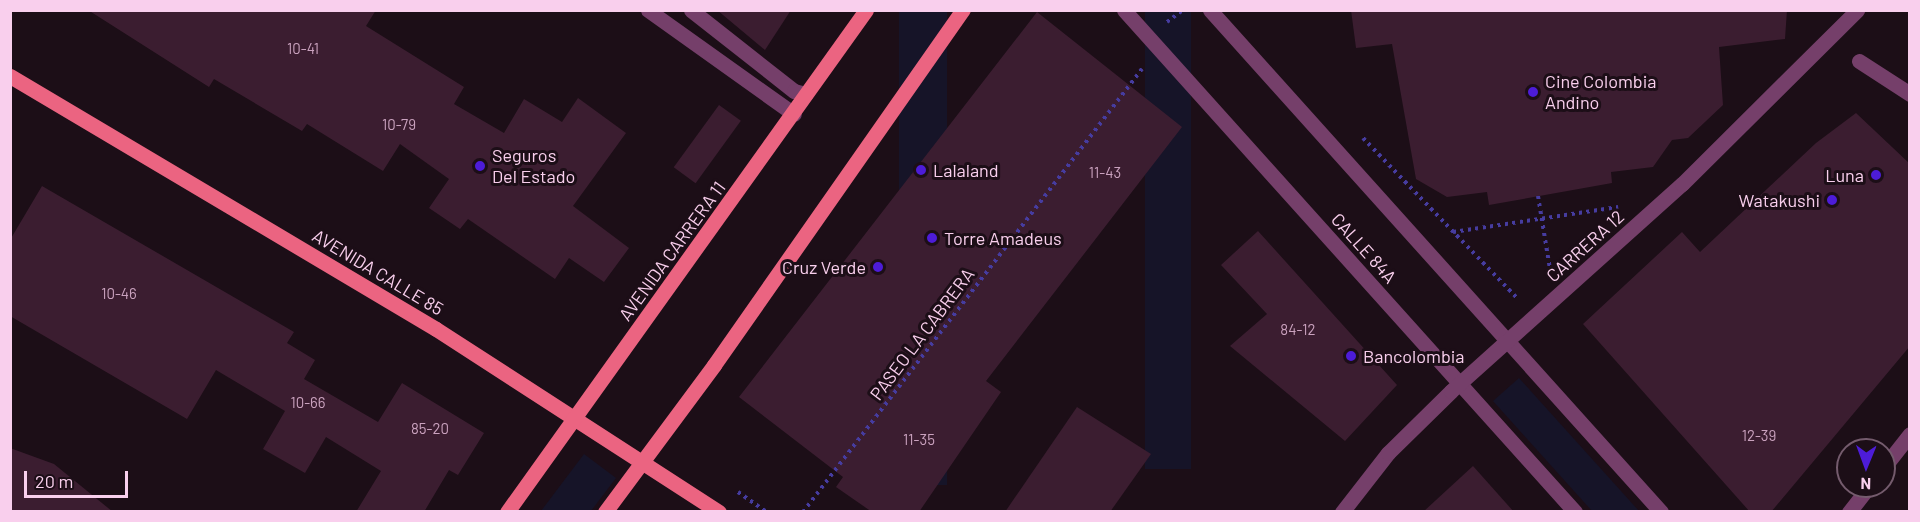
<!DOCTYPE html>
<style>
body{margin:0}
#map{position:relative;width:1920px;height:522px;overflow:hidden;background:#1c0e17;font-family:Barlow,sans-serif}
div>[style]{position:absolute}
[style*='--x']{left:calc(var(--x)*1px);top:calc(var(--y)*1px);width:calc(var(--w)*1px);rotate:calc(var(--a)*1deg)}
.green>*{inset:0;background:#161428;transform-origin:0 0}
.building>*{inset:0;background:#3b1d30;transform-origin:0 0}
.path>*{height:4px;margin-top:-2px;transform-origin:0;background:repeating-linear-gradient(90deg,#463ca0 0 3px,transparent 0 7.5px)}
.minor>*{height:15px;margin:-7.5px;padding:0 7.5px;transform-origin:7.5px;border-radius:7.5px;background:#753f6a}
.major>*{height:15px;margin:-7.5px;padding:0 7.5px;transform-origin:7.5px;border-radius:7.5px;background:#eb6481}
.dots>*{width:16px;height:16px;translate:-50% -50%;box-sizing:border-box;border:3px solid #1c0e17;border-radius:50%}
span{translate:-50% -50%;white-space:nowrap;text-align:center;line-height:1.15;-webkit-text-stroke:6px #1c0e17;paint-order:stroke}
.number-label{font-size:15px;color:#caa2be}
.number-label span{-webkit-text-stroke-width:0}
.poi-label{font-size:18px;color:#f9cfed}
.left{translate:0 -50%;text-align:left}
.right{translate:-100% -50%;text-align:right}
.street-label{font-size:18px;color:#f9cfed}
.frame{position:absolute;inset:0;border:12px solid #f9cfed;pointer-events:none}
.north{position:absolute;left:1836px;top:438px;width:60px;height:60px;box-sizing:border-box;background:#1c0e17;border:2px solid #745b6d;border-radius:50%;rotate:181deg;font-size:16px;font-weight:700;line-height:24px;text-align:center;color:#f9cfed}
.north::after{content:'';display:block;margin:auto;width:21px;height:27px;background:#4d1cd8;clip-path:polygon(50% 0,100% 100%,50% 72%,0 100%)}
.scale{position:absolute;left:24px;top:471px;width:104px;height:27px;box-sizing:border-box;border:3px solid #f9cfed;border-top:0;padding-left:8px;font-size:18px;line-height:21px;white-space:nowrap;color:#f9cfed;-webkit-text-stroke:4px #1c0e17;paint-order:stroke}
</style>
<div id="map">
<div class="green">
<div style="left:899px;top:11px;width:48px;height:474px"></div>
<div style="left:1145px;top:11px;width:46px;height:458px"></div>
<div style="clip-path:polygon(1519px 378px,1639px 511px,1592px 511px,1493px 401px)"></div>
<div style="clip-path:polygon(584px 454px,616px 478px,591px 511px,541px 511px)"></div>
</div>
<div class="building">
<div style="clip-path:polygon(88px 10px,376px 10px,366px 26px,464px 87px,454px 104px,504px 133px,524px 99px,562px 122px,578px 98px,626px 133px,573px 206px,629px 248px,604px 282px,569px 258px,555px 279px,468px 219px,460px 229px,429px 208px,449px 179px,400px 144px,383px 171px,307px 124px,302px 131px,214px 79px,209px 87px)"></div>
<div style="clip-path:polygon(717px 10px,791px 10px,765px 50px)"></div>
<div style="clip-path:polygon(1351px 10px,1787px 10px,1785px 39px,1719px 47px,1723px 105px,1688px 138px,1672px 140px,1653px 167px,1611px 172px,1612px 183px,1489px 205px,1487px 192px,1447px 197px,1416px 179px,1392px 44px,1356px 48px)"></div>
<div style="clip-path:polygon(1037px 12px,1182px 127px,986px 381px,1001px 392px,919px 512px,872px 512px,836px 487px,843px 477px,739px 397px)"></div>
<div style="left:719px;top:105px;width:27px;height:77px;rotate:36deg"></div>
<div style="clip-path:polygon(1856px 113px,1910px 164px,1910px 346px,1771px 512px,1750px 512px,1583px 324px,1682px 232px,1700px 252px,1816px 143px)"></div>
<div style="clip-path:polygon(42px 186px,294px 332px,287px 343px,315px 360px,304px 379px,378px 422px,402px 383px,484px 433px,458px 475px,449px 470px,424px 512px,356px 512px,381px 471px,326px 437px,305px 473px,263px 449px,285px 411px,216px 370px,187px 419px,10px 316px,10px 240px)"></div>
<div style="clip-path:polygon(1258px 231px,1397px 385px,1345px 441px,1230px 346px,1267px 314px,1221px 265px)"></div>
<div style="clip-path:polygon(1077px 407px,1151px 454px,1110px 512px,1005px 512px)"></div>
<div style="clip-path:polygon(10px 448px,54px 464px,113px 512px,10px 512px)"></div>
<div style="clip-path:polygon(1473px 466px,1514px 512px,1423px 512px)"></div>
</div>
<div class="path">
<div style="--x:1167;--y:22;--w:20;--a:-37"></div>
<div style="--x:1363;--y:138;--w:223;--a:46.1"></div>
<div style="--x:1538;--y:196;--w:74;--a:80.7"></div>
<div style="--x:1453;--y:232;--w:167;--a:-8.6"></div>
<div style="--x:738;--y:492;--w:35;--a:35"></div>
<div style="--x:803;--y:512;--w:558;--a:-52.58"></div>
</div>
<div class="minor">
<div style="--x:648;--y:10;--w:179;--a:35.5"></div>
<div style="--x:691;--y:10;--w:131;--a:38.2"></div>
<div style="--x:794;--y:91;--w:12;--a:14"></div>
<div style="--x:1124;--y:10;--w:675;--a:48.06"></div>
<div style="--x:1210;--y:10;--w:675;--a:48.06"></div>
<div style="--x:1859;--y:61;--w:61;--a:32.9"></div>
<div style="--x:1884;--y:467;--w:42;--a:-51.8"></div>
<div style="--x:1342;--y:512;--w:75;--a:-52.1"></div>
<div style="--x:1388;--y:453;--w:88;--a:-44.5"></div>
<div style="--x:1451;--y:391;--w:310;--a:-41.9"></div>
<div style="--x:1682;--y:184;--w:247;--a:-44.8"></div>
<div style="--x:1849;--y:512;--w:33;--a:-52"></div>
</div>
<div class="major">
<div style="--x:10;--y:76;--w:495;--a:30.7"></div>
<div style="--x:436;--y:329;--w:337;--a:32.9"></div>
<div style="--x:507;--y:512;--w:617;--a:-54.43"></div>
<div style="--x:605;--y:512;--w:183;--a:-53.4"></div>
<div style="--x:714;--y:365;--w:434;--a:-55"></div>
</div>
<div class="dots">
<div style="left:1533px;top:92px;background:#4d1cd8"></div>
<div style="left:480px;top:166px;background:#4d1cd8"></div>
<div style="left:921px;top:170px;background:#4d1cd8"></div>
<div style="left:1876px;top:175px;background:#4d1cd8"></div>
<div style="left:1832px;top:200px;background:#4d1cd8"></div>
<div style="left:932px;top:238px;background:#4d1cd8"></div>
<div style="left:878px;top:267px;background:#4d1cd8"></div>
<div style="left:1351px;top:356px;background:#4d1cd8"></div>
</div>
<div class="number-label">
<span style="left:303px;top:49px">10-41</span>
<span style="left:399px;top:125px">10-79</span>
<span style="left:1105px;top:173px">11-43</span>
<span style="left:119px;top:294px">10-46</span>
<span style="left:1298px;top:330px">84-12</span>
<span style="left:308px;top:403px">10-66</span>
<span style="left:430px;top:429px">85-20</span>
<span style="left:1759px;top:436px">12-39</span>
<span style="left:919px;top:440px">11-35</span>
</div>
<div class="poi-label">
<span class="left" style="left:1545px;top:92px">Cine Colombia<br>Andino</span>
<span class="left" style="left:492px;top:166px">Seguros<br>Del Estado</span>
<span class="left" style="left:933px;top:170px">Lalaland</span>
<span class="right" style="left:1864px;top:175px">Luna</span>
<span class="right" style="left:1820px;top:200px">Watakushi</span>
<span class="left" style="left:944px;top:238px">Torre Amadeus</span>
<span class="right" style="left:866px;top:267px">Cruz Verde</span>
<span class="left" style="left:1363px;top:356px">Bancolombia</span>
</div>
<div class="street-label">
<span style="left:1585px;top:246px;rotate:-42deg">CARRERA 12</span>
<span style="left:1364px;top:248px;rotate:48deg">CALLE 84A</span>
<span style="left:672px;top:251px;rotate:-54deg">AVENIDA CARRERA 11</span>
<span style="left:378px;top:272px;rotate:31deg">AVENIDA CALLE 85</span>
<span style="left:922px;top:334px;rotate:-53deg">PASEO LA CABRERA</span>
</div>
<div class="frame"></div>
<div class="north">N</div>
<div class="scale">20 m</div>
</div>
